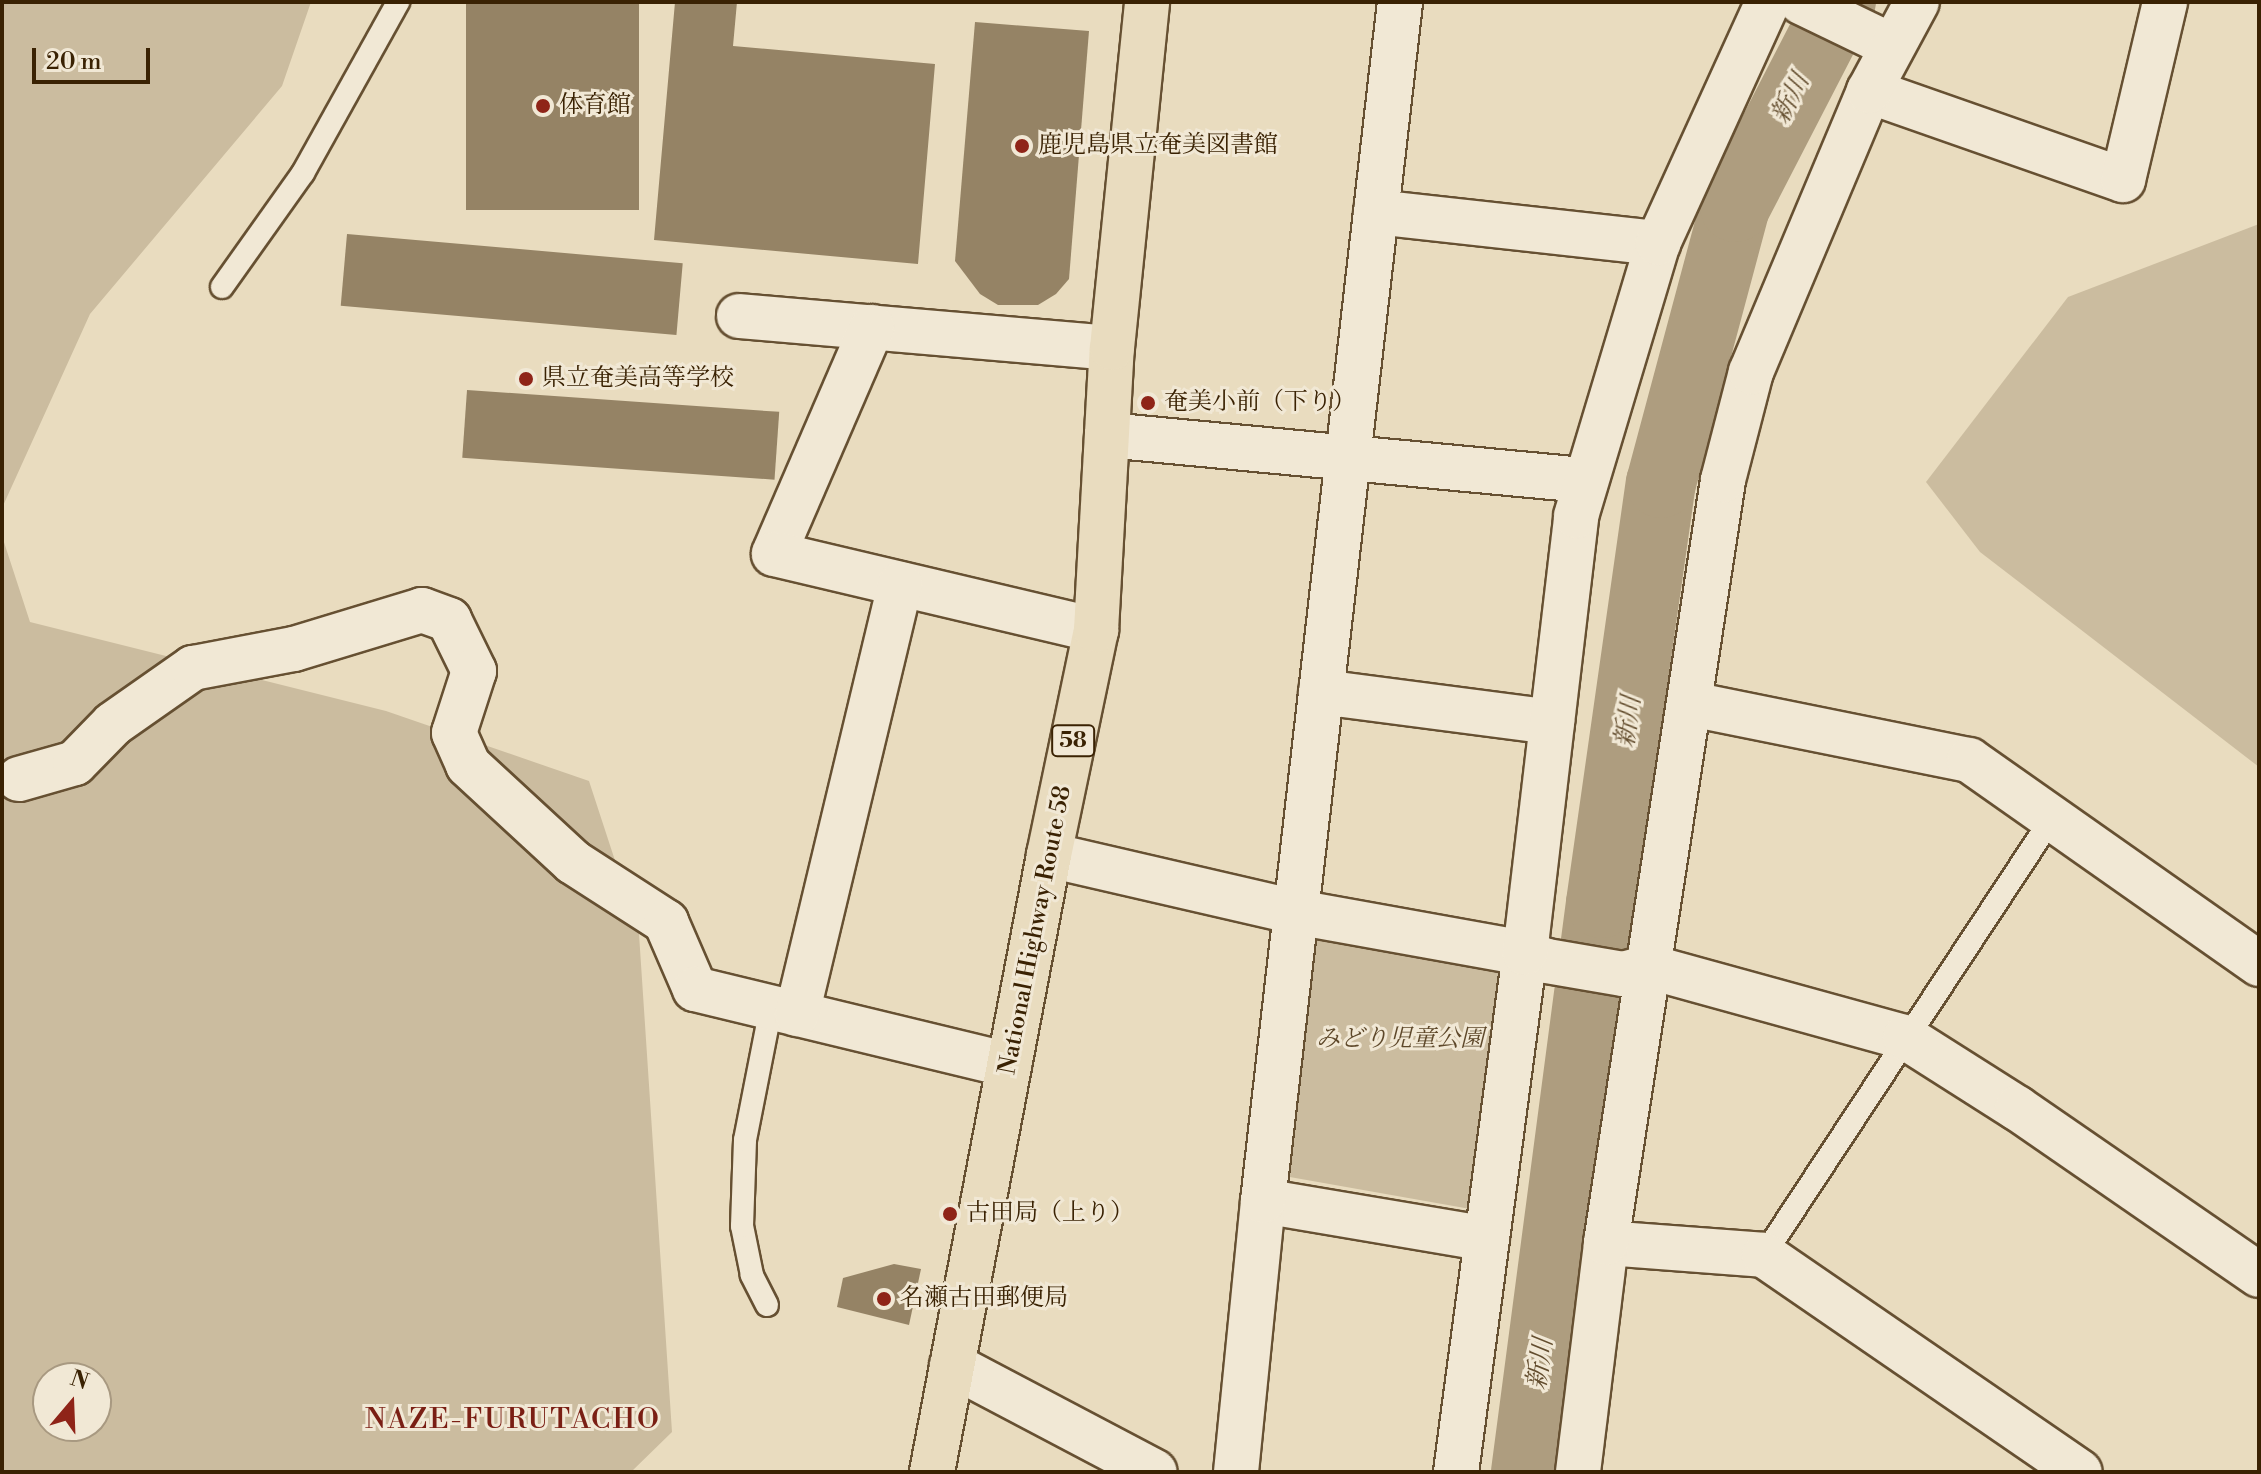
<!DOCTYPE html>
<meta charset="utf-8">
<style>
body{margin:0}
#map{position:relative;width:2261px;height:1474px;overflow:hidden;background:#e9dcbf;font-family:"Libre Bodoni","Noto Serif JP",serif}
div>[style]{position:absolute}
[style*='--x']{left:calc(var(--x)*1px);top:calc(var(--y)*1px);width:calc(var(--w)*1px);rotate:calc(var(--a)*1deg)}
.green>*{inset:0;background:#cbbc9f;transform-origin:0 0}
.river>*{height:70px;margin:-35px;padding:0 35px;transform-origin:35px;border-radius:35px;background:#ae9d7f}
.building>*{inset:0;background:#958365;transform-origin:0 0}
.roads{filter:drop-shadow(2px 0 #665032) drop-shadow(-2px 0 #665032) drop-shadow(0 2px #665032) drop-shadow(0 -2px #665032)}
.lane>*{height:22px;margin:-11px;padding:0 11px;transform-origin:11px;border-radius:11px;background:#f1e8d5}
.street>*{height:44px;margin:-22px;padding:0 22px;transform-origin:22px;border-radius:22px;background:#f1e8d5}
.highway>*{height:44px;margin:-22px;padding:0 22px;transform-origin:22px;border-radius:22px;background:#e9dcbf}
.dots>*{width:22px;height:22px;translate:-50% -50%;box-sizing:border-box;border:4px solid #f1e8d5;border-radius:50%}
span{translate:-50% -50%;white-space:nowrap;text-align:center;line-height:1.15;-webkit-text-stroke:6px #f1e8d5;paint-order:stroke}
.shield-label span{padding:2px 6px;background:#f1e8d5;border:2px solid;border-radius:6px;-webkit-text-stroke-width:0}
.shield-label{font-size:22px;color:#3a2203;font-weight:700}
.poi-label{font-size:24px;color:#3a2203}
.left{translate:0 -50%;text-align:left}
.street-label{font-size:24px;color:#3a2203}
.park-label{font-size:24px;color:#5e482a;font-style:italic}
.water-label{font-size:26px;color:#634d2e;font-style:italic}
.quarter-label{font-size:28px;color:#7a1f14;letter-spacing:2px}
.frame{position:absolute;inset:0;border:4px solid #3a2203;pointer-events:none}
.north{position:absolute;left:32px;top:1362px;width:80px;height:80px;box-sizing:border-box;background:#f1e8d5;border:2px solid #a89981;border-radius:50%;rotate:19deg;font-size:22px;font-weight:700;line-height:32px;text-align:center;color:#3a2203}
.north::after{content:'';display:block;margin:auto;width:28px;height:36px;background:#8f2418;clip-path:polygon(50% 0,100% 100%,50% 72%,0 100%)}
.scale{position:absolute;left:32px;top:48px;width:118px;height:36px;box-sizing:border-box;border:4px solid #3a2203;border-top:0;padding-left:10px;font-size:24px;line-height:28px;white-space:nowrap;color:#3a2203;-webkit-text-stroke:6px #f1e8d5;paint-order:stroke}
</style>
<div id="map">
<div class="green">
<div style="clip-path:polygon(2px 2px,311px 2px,282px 86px,90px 314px,2px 508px)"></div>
<div style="clip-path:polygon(2259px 224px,2259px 767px,1980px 552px,1926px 482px,2068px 297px)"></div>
<div style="clip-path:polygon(evenodd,2px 536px,30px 622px,386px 711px,589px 781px,639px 934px,672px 1432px,631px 1472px,2px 1472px,2px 536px,48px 1378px,96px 1378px,96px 1426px,48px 1426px,48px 1378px)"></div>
<div style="left:1312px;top:922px;width:203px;height:255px;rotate:10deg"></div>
</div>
<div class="river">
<div style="--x:1526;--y:1472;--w:574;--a:-82.49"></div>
<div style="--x:1601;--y:903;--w:424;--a:-81.9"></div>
<div style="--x:1661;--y:483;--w:286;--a:-75"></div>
<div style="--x:1735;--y:207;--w:231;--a:-62.7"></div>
</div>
<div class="building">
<div style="left:466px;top:2px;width:173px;height:208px"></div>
<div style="clip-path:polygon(675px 2px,737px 2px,733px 46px,935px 64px,918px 264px,654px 240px)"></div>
<div style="clip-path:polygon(975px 22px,1089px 31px,1069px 279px,1056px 294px,1038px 305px,998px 305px,980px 294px,955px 261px)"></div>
<div style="left:347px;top:234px;width:337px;height:72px;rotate:5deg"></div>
<div style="left:467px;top:390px;width:313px;height:68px;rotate:4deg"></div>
<div style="clip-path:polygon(894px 1264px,921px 1269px,909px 1325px,837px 1307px,843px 1278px)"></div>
</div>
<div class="roads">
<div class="lane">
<div style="--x:222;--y:287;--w:140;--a:-54.6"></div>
<div style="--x:303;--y:173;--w:196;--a:-60.9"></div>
<div style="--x:1764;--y:1255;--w:523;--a:-56.61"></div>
<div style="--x:767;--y:1305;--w:34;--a:-117"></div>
<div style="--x:752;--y:1275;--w:50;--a:-101.5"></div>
<div style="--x:742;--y:1226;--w:86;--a:-88"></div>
<div style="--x:745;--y:1140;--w:135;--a:-78.9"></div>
</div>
<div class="street">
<div style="--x:1801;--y:2;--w:101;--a:25.8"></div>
<div style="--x:1869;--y:91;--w:269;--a:19.3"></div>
<div style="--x:2123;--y:180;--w:183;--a:-76.7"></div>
<div style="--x:1376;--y:212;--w:284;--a:6.3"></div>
<div style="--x:739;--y:316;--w:374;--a:4.9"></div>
<div style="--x:872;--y:327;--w:247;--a:113.4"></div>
<div style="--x:774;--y:554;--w:331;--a:13.3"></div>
<div style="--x:1107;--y:435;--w:479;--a:5.4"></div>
<div style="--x:1321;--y:692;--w:233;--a:7.4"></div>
<div style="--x:1691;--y:704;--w:284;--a:11.4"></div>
<div style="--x:1969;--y:760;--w:355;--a:35.1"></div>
<div style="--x:19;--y:779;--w:58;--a:-15.9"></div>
<div style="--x:75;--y:763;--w:54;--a:-45.7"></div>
<div style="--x:113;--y:724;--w:98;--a:-35"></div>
<div style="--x:193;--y:668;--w:103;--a:-10.7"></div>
<div style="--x:294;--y:649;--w:134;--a:-16.9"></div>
<div style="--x:422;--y:610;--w:29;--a:20"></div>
<div style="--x:449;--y:620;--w:57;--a:63.9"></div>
<div style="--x:474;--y:671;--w:65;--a:107.9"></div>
<div style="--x:454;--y:733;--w:35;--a:66"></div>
<div style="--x:468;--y:765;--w:143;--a:42.7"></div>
<div style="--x:573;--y:862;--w:111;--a:32.8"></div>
<div style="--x:666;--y:922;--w:73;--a:66.6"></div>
<div style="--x:695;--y:989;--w:323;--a:13.6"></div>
<div style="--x:1049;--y:855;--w:253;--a:13"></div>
<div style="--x:1296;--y:912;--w:233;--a:10.2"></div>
<div style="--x:1525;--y:953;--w:23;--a:20"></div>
<div style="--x:1547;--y:961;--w:77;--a:9.7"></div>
<div style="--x:1623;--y:974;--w:28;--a:-15"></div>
<div style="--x:1650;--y:967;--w:264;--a:15.4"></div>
<div style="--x:1905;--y:1037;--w:133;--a:32.4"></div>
<div style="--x:2017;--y:1108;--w:294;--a:34.6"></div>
<div style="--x:797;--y:1014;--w:442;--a:-76.5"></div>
<div style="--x:1263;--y:1201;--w:227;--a:9.6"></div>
<div style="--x:1606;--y:1243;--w:158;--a:4.3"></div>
<div style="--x:1764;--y:1255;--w:383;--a:34.5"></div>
<div style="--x:952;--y:1365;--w:229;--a:27.8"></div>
<div style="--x:1236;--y:1472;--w:272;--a:-84.3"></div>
<div style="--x:1263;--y:1201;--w:1207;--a:-83.48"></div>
<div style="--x:1456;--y:1472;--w:524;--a:-82.43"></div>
<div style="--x:1525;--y:953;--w:440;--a:-83.3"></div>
<div style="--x:1576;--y:516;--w:285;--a:-73.3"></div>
<div style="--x:1658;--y:243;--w:265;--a:-65.5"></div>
<div style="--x:1578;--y:1472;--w:231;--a:-83"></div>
<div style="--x:1606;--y:1243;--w:772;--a:-81.28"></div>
<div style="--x:1723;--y:480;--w:112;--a:-75.5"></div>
<div style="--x:1751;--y:372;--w:305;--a:-67.2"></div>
<div style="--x:1869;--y:91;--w:101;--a:-61.7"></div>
</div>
<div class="highway">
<div style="--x:932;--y:1472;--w:628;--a:-79.26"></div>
<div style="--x:1049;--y:855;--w:230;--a:-78.2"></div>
<div style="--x:1096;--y:630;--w:282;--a:-86.8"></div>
<div style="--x:1112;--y:348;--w:348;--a:-84.2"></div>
</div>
</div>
<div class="dots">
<div style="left:543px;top:106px;background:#8f2418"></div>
<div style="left:1022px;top:146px;background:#8f2418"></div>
<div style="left:526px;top:379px;background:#8f2418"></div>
<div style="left:1148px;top:403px;background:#8f2418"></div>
<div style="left:950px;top:1214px;background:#8f2418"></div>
<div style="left:884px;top:1299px;background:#8f2418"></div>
</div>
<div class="shield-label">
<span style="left:1073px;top:741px">58</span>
</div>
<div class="poi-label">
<span class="left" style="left:559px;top:106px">体育館</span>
<span class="left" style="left:1038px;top:146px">鹿児島県立奄美図書館</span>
<span class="left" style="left:542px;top:379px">県立奄美高等学校</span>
<span class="left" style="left:1164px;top:403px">奄美小前（下り）</span>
<span class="left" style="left:966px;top:1214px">古田局（上り）</span>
<span class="left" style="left:900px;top:1299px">名瀬古田郵便局</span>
</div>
<div class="street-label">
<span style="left:1036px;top:930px;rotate:-79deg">National Highway Route 58</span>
</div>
<div class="park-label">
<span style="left:1400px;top:1040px">みどり児童公園</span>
</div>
<div class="water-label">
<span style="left:1791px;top:99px;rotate:-63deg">新川</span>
<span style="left:1629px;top:722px;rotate:-82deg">新川</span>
<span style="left:1541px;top:1364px;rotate:-82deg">新川</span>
</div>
<div class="quarter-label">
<span style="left:513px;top:1420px">NAZE-FURUTACHO</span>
</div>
<div class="frame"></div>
<div class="north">N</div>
<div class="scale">20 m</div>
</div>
